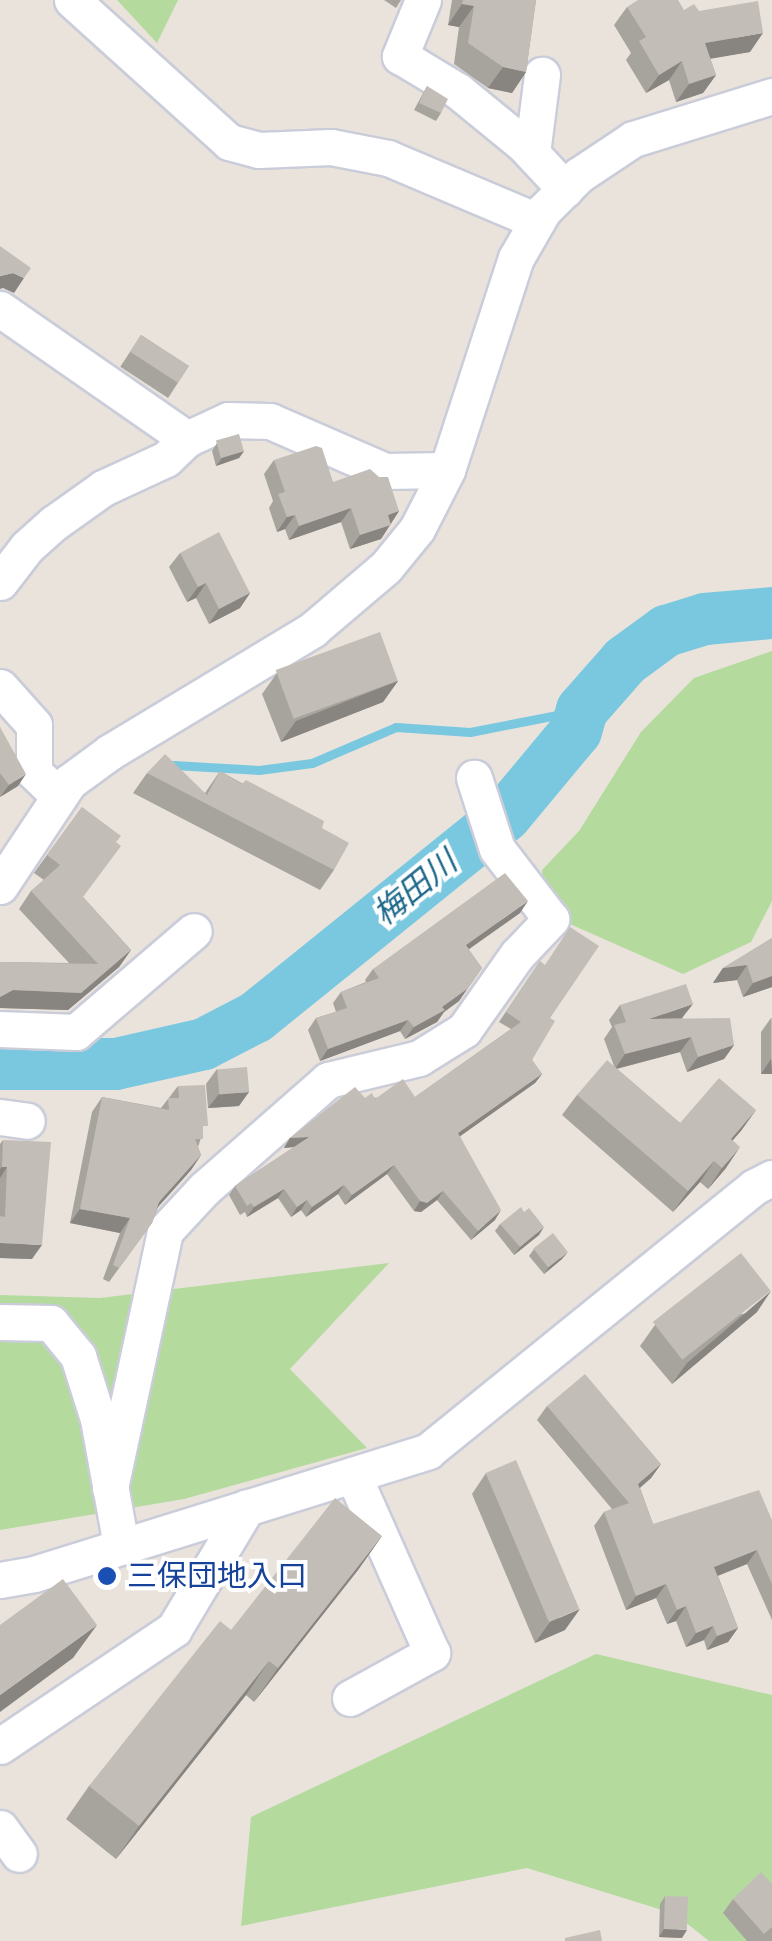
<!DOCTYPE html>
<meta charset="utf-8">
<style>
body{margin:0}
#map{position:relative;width:772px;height:1941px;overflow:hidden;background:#e9e3dc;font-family:"Space Grotesk","Noto Sans JP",sans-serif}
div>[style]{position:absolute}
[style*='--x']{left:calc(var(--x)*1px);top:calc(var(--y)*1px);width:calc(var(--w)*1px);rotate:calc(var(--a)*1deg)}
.green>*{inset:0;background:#b4da9e}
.stream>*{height:9px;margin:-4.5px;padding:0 4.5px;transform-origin:4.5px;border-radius:4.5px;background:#7ac8e0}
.river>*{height:52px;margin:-26px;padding:0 26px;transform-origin:26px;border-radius:26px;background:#7ac8e0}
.roads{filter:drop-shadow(2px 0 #cacdd9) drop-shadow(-2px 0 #cacdd9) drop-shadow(0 2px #cacdd9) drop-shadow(0 -2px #cacdd9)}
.minor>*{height:35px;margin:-17.5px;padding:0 17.5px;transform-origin:17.5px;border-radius:17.5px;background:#fff}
.wall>*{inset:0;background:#a7a39d;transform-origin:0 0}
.shaded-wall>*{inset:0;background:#888480}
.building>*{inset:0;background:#c2bdb7;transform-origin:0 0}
.dots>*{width:28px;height:28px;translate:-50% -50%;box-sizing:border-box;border:5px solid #fff;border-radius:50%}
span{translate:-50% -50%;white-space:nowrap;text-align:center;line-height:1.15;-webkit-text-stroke:8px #fff;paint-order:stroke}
.transit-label{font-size:30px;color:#164399}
.left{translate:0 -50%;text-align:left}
.water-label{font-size:32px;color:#1c6789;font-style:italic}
</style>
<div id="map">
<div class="green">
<div style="clip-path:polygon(117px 0,178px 0,157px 43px)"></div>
<div style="clip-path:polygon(772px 651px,772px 901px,751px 942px,683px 974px,545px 913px,542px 870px,579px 831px,641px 732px,694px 678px)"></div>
<div style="clip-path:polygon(389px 1263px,290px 1369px,367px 1448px,184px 1499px,0 1530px,0 1295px,100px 1298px)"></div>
<div style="clip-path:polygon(596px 1654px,772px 1695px,772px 1941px,709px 1941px,675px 1914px,527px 1868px,241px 1926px,251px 1817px)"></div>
</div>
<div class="stream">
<div style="--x:173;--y:765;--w:86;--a:3.3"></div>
<div style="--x:259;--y:770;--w:53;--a:-7.5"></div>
<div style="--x:312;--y:763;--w:91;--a:-23.2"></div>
<div style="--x:396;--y:727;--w:74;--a:3.9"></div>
<div style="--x:470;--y:732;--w:114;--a:-11.1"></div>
</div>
<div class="river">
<div style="--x:0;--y:1064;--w:116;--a:0"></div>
<div style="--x:116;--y:1064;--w:90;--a:-12.8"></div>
<div style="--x:204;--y:1044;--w:59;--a:-27.4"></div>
<div style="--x:256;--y:1017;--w:321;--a:-38.9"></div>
<div style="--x:506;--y:815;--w:109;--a:-50.2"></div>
<div style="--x:576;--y:731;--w:22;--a:-74"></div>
<div style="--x:582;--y:710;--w:65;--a:-48.7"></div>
<div style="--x:625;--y:661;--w:51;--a:-36.2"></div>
<div style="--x:666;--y:631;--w:41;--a:-17.1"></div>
<div style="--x:705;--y:619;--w:67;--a:-5.1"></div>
</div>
<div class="roads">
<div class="minor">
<div style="--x:72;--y:0;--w:212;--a:42.1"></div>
<div style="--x:229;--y:142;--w:31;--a:15"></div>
<div style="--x:259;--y:150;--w:72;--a:-2.4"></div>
<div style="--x:331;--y:147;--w:58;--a:10.9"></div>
<div style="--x:388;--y:158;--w:162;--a:22.9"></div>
<div style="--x:423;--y:0;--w:61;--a:112.3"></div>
<div style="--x:400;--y:56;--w:68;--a:31.1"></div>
<div style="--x:458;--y:91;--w:84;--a:39.2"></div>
<div style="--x:523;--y:144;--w:62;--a:47"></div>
<div style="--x:532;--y:153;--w:79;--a:-82.7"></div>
<div style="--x:0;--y:309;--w:228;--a:34.8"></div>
<div style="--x:0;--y:582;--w:44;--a:-52.4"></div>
<div style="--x:27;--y:547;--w:36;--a:-42"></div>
<div style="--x:54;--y:523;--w:60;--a:-35.5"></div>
<div style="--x:103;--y:488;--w:69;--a:-24.7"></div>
<div style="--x:166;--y:459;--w:29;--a:-44"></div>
<div style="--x:187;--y:439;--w:45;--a:-24.9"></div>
<div style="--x:228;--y:420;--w:42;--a:1.4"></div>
<div style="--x:270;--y:421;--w:125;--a:23.5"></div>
<div style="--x:385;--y:471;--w:62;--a:-0.9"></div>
<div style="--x:0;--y:687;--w:51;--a:48.2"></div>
<div style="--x:34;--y:725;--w:47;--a:90"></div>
<div style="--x:34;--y:772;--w:35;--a:44"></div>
<div style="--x:0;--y:886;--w:125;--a:-56.4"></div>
<div style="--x:69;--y:782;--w:51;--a:-36.2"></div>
<div style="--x:110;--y:752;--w:236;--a:-31.1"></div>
<div style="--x:312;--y:630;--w:97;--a:-40.4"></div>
<div style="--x:386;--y:567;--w:49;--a:-50.8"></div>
<div style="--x:417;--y:529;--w:66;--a:-63"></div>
<div style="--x:447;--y:470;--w:223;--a:-72"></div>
<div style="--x:516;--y:258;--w:54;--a:-60.1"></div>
<div style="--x:543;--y:211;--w:51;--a:-45"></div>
<div style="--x:579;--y:175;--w:65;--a:-33.7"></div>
<div style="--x:633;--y:139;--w:145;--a:-17.2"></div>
<div style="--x:0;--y:1029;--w:76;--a:2.3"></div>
<div style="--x:76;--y:1032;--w:155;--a:-40.6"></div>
<div style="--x:0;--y:1117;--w:27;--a:8"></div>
<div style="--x:0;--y:1322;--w:51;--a:1.1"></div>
<div style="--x:51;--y:1323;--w:43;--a:50.7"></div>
<div style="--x:78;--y:1356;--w:66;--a:72.4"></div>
<div style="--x:98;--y:1419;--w:129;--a:79.7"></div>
<div style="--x:110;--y:1488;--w:263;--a:-77.9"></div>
<div style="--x:165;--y:1231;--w:57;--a:-47.1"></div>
<div style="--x:204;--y:1189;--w:165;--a:-41.3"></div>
<div style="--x:328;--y:1080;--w:94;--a:-13.6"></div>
<div style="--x:419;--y:1058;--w:53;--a:-31.9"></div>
<div style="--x:464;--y:1030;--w:92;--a:-54.8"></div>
<div style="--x:517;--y:955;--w:50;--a:-46.6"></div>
<div style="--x:551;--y:919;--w:88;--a:-127.6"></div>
<div style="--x:497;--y:849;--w:75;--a:-107.9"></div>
<div style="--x:0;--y:1580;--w:35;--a:-10"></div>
<div style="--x:34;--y:1574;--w:413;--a:-17.3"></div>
<div style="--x:428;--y:1451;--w:419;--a:-39"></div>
<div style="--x:754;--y:1187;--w:20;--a:-27"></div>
<div style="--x:350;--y:1698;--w:94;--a:-28.8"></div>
<div style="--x:432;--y:1653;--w:195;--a:-113.9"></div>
<div style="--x:0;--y:1746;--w:210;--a:-33.9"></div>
<div style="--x:174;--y:1629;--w:142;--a:-59.1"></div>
<div style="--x:0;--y:1828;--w:32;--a:54"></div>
</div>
</div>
<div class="wall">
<div style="clip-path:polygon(384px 0,401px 0,396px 8px)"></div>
<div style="clip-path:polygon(452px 0,536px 0,526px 72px,512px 93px,488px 88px,454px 64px,459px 27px,448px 25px)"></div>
<div style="clip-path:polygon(627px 7px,699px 11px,750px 52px,710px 58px,716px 75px,703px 93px,676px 102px,669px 80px,646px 93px,626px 60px,631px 53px,614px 25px)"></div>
<div style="clip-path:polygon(427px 86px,441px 113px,436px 121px,414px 110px)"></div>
<div style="left:141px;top:335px;width:57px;height:38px;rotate:33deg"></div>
<div style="clip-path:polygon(217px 443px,244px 451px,239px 458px,216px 466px,212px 451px)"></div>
<div style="clip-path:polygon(274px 460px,333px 482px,399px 511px,381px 539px,350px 549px,341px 522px,289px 540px,285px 529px,277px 532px,269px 508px,273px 501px,264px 474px)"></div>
<div style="clip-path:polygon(180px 553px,250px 593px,240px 608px,209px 624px,196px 598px,187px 602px,169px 567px)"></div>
<div style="clip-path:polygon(277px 673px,398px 681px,383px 702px,281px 742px,262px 694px)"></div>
<div style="clip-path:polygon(0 727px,18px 786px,0 797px)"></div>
<div style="clip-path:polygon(220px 771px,322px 828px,334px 870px,320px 890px,133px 793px,147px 773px,205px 793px)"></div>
<div style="clip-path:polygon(82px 807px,83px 897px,131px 950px,119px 967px,68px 1010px,0 1008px,0 962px,69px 963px,19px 909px,31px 891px,44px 880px,34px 873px)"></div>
<div style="clip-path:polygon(520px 913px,468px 949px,482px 968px,459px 1001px,444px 1012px,437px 1022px,405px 1039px,400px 1031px,320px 1061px,308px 1030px,316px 1018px,336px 1012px,333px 1003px,341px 992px,366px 982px,365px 980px,373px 969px)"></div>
<div style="clip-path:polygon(772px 938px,772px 987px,743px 997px,737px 980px,713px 983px,723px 968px)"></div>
<div style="clip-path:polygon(540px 961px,550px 1018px,532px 1060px,542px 1074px,535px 1083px,460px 1136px,495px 1220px,471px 1240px,437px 1200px,421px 1212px,414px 1211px,387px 1174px,345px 1205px,338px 1194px,306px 1217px,301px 1210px,291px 1217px,278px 1198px,247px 1217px,245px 1212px,240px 1215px,229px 1195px,235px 1186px,294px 1147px,284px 1148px,290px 1138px,365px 1098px,415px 1097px,511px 1029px,499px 1022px)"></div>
<div style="clip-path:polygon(620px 1005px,682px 1018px,734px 1045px,724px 1059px,687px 1072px,680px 1052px,617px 1069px,680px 1123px,756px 1110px,733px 1140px,726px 1168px,708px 1189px,700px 1182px,673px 1212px,562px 1115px,577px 1095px,614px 1066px,604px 1039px,612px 1027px,609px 1020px)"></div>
<div style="clip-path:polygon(771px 1018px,772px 1074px,761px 1074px,761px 1032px)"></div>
<div style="clip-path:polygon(217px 1069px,239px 1106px,208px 1108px,206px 1084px)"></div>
<div style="clip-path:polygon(178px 1086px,203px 1132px,198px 1147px,201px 1155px,191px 1170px,158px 1207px,152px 1223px,109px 1282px,103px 1279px,120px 1233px,70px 1223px,92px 1112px,102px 1097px,161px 1108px)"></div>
<div style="clip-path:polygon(3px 1140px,32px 1259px,0 1258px,0 1144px)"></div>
<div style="clip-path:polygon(500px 1224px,539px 1235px,514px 1255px,495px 1231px)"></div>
<div style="clip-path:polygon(534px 1249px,562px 1259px,544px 1274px,529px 1256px)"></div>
<div style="clip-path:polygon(757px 1312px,672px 1384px,640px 1346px,655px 1325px)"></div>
<div style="clip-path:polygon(547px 1406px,661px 1464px,651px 1478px,640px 1488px,653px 1524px,772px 1520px,772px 1620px,747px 1564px,718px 1576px,738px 1628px,728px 1642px,707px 1650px,704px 1640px,686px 1647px,676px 1621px,667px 1624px,656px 1598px,626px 1610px,594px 1526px,604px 1512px,612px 1509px,537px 1420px)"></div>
<div style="clip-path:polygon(486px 1473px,565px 1630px,535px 1643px,472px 1494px)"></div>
<div style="clip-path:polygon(382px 1536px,358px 1570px,254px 1702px,246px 1695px,116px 1859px,66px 1819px,89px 1786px,231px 1630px)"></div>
<div style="clip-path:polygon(772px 1884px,772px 1941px,747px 1941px,723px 1913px,733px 1899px)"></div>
<div style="clip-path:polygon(665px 1896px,682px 1938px,659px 1937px,660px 1904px)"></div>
</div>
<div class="shaded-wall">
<div style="clip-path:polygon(462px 4px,474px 6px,459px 27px,448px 25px)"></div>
<div style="clip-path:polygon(763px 33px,750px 52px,692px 62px,705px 43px)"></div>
<div style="clip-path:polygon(682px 61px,669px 80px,646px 93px,659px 75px)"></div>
<div style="clip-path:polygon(503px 67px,526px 72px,512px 93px,488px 88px)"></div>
<div style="clip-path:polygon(716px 75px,703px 93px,676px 102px,689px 84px)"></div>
<div style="clip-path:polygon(13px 273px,24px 278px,14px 293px,3px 288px,0 289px,0 276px)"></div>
<div style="clip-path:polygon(244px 451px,239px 458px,216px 466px,222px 458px)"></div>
<div style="clip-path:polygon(351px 508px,341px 522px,289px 540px,299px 526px)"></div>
<div style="clip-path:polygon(399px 511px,381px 539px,350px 549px,360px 535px,388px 515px)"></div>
<div style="clip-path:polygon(295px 515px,285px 529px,277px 532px,287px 517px)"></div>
<div style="clip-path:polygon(206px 583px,196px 598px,187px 602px,198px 587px)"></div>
<div style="clip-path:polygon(250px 593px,240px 608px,209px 624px,219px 609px)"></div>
<div style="clip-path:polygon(398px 681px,383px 702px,281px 742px,296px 721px)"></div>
<div style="clip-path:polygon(26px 774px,18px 786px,0 797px,9px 785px)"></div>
<div style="clip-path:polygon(528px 901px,520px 913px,458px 957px,466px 945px)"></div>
<div style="clip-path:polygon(131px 950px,119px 967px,68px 1010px,0 1008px,0 997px,13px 990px,81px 993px)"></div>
<div style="clip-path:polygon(747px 965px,737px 980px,713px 983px,723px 968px)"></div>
<div style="clip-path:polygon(772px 976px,772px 987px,743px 997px,753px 983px)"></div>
<div style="clip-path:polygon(467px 989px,459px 1001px,444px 1012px,437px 1022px,405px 1039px,414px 1027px)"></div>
<div style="clip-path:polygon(693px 1004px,682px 1018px,649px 1019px)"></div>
<div style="clip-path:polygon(408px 1020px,400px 1031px,320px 1061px,328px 1049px)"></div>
<div style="clip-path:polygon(691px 1037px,680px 1052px,615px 1069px,625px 1054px)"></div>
<div style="clip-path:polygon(734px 1045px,724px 1059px,687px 1072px,698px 1057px)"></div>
<div style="clip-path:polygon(771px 1059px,772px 1074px,761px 1074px)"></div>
<div style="clip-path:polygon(542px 1074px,535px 1083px,452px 1142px,458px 1133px)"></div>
<div style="clip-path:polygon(249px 1092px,239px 1106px,208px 1108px,219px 1094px)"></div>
<div style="clip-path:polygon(756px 1110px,741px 1131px,716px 1159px,731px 1139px)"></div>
<div style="clip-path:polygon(309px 1137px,303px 1146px,284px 1148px,290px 1138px)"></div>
<div style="clip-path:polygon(740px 1147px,726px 1168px,708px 1189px,722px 1168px)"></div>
<div style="clip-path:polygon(201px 1155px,191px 1170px,149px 1217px,159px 1202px)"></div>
<div style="clip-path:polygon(714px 1161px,700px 1182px,673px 1212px,688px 1191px)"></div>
<div style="clip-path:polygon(394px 1165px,387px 1174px,345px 1205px,352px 1195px)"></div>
<div style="clip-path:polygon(2px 1167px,7px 1167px,0 1178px,0 1169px)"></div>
<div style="clip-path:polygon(344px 1185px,338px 1194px,306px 1217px,312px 1207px)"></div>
<div style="clip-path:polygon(284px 1189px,278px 1198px,247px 1217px,254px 1207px)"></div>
<div style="clip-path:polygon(443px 1191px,437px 1200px,421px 1212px,414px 1211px,420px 1201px)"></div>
<div style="clip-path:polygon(307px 1200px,301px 1210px,291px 1217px,297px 1207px)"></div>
<div style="clip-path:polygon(80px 1209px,130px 1218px,120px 1233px,70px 1223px)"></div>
<div style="clip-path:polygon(501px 1210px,495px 1220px,471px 1240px,478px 1231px)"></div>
<div style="clip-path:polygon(544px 1227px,539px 1235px,514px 1255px,520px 1247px)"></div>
<div style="clip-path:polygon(0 1243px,42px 1245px,32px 1259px,0 1258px)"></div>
<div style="clip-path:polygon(568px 1252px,562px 1259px,544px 1274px,549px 1267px)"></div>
<div style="clip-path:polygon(771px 1291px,757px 1312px,672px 1384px,687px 1363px)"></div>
<div style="clip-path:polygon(661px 1464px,651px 1478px,628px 1498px,638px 1484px)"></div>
<div style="clip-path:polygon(382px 1536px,358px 1570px,254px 1702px,278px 1668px)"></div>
<div style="clip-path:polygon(757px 1550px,747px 1564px,704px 1581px,714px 1567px)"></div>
<div style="clip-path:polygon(666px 1584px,656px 1598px,626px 1610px,636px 1596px)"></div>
<div style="clip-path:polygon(686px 1606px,676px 1621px,667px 1624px,677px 1610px)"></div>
<div style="clip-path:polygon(580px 1609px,565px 1630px,535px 1643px,550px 1622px)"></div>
<div style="clip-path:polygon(97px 1625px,73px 1658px,0 1712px,0 1695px)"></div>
<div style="clip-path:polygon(713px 1626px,704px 1640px,686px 1647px,696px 1633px)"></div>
<div style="clip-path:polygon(738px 1628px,728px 1642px,707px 1650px,717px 1636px)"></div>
<div style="clip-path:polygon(269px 1661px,246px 1695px,116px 1859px,139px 1826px)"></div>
<div style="clip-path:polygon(664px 1929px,687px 1930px,682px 1938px,659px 1937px)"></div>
</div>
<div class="building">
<div style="clip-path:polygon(463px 0,536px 0,526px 72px,503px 67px,468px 43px,474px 6px,462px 4px)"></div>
<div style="clip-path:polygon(638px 0,678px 0,684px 10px,694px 4px,699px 11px,758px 1px,763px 33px,705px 43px,716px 75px,689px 84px,682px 61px,659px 75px,639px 41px,646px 37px,627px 7px)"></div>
<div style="clip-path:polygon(427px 86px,448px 99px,441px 113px,419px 103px)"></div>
<div style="clip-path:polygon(0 246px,31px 268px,24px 278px,13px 273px,0 276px)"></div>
<div style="left:141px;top:335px;width:57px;height:20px;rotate:33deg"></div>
<div style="left:239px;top:434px;width:18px;height:24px;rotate:74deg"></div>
<div style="clip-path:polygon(316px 446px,322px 448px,333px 482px,370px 469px,379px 477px,388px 477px,399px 511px,388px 515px,391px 525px,360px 535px,351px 508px,299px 526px,295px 515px,287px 517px,278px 494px,285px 492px,274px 460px)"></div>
<div style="clip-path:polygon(219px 532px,250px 593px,219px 609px,206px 583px,198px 587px,180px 553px)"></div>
<div style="left:380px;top:632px;width:52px;height:111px;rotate:70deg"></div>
<div style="clip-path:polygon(0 727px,26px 774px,9px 785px,0 773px)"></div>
<div style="clip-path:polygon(165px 754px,207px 795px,220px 771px,242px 784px,246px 780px,324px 821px,322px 828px,349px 843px,334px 870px,147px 773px)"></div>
<div style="clip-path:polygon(82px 807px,121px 836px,116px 842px,121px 846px,83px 897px,131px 950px,81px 993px,13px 990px,0 997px,0 962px,98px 964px,31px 891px,60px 865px,47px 855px)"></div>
<div style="clip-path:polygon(505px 873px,528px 901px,466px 945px,482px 968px,467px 989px,442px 1007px,445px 1010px,414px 1027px,408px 1020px,328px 1049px,316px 1018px,347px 1008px,341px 992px,379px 978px,373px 969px)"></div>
<div style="clip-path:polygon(570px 927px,599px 946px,550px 1018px,555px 1021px,532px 1060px,542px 1074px,458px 1133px,501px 1210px,478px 1231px,443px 1191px,427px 1203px,420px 1201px,394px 1165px,352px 1195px,344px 1185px,312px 1207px,307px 1200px,297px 1207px,284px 1189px,254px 1207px,251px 1203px,247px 1206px,235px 1186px,309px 1137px,290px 1138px,355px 1087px,365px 1098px,372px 1093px,375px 1099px,403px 1079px,415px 1097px,521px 1022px,506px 1012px,540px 961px,545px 965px)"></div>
<div style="clip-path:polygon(772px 938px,772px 976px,753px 983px,747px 965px,723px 968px)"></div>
<div style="clip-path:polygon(686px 984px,693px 1004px,649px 1019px,730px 1018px,734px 1045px,698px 1057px,691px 1037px,625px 1054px,614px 1025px,626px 1022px,620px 1005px)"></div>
<div style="left:771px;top:1018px;width:1px;height:41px"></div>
<div style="clip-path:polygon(607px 1060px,680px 1123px,719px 1078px,756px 1110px,731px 1139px,740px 1147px,722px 1168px,714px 1161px,688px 1191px,577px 1095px)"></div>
<div style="left:247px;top:1067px;width:25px;height:30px;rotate:85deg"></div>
<div style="clip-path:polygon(205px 1085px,208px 1126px,203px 1126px,203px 1139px,195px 1139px,201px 1155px,159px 1202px,152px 1223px,119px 1268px,113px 1265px,130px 1218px,80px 1209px,102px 1097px,169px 1110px,168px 1098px,179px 1098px,178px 1086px)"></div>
<div style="clip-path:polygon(3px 1140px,51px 1142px,42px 1245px,0 1243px,0 1216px,5px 1217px,7px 1167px,2px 1167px)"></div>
<div style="clip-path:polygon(521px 1207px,524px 1212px,529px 1208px,544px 1227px,520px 1247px,500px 1224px)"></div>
<div style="left:553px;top:1233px;width:24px;height:25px;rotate:52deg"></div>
<div style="left:741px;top:1253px;width:48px;height:112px;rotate:52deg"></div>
<div style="clip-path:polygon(585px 1374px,661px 1464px,638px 1484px,653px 1524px,759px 1490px,772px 1520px,772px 1584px,757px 1550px,714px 1567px,738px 1628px,717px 1636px,713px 1626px,696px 1633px,686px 1606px,677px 1610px,666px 1584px,636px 1596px,604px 1512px,629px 1503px,547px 1406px)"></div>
<div style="left:516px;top:1460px;width:162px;height:33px;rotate:67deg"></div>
<div style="clip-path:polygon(335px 1498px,382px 1536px,278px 1668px,269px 1661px,139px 1826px,89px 1786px,220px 1621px,231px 1630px)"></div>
<div style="clip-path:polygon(63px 1579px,97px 1625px,0 1695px,0 1625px)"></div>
<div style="clip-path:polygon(761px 1872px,772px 1884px,772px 1927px,764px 1934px,733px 1899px)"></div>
<div style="left:665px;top:1896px;width:23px;height:33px;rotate:2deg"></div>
<div style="clip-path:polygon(600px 1930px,602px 1941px,565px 1941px,565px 1938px)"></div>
</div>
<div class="dots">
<div style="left:107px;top:1576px;background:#1a4fb4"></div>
</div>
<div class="transit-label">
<span class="left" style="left:127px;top:1576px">三保団地入口</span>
</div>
<div class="water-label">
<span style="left:415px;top:888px;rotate:-39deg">梅田川</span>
</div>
</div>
